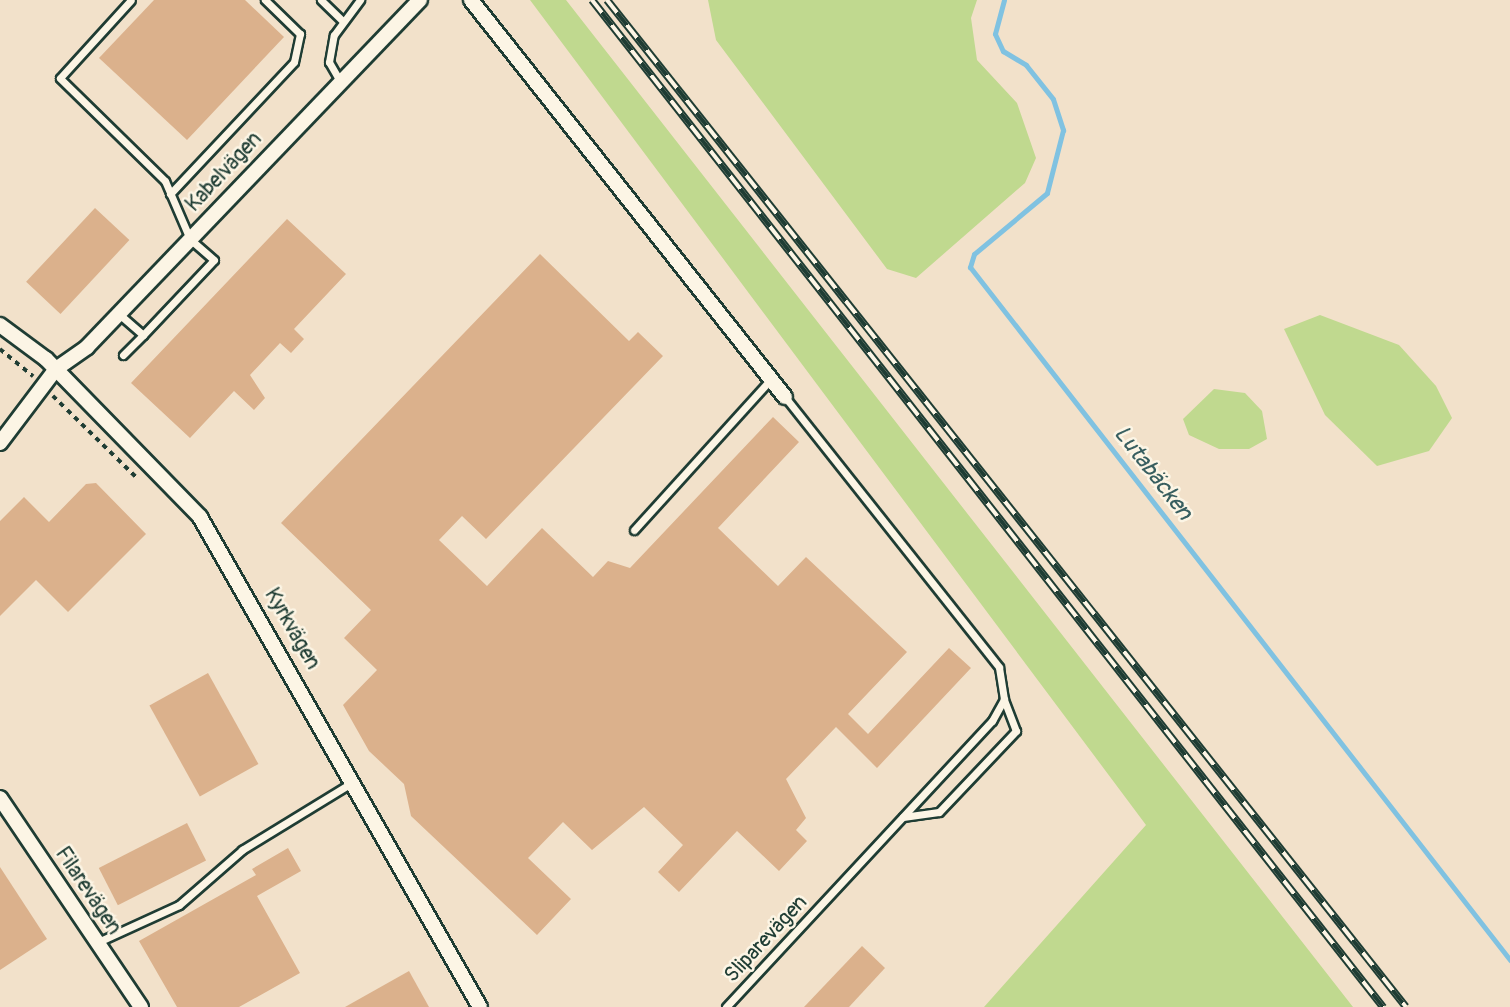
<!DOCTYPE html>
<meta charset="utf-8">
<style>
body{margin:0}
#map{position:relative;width:1510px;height:1007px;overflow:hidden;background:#f2e1ca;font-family:Pangolin,sans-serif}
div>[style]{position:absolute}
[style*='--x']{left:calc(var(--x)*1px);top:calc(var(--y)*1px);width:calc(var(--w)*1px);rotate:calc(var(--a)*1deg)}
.green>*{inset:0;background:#c0d98f}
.stream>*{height:5px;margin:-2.5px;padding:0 2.5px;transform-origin:2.5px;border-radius:2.5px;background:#80c2e1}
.building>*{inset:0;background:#dbb18c;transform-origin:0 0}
.path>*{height:3.5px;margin-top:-1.75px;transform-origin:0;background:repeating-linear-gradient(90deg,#1f3d34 0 5px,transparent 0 10px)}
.roads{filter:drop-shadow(2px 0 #1f3d34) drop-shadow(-2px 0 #1f3d34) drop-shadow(0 2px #1f3d34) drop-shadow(0 -2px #1f3d34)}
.lane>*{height:7px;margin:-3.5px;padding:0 3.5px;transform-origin:3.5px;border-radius:3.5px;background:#fcf5e5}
.street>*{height:14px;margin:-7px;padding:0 7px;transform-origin:7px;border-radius:7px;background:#fcf5e5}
.rail>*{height:8px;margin-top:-4px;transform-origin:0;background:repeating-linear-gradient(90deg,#fcf5e5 0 16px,#1f3d34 0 32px);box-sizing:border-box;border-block:2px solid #1f3d34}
span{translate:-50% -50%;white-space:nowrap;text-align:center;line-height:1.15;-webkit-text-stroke:5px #fcf5e5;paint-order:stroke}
.street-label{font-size:21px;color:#1f3d34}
.water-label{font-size:23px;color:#375e5f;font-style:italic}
</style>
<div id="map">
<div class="green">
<div style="clip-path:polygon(530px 0,566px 0,1353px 1007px,984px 1007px,1146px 825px)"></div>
<div style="clip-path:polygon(708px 0,977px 0,971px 18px,977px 60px,1017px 103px,1036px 158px,1025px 183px,916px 278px,887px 269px,716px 40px)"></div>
<div style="clip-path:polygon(1320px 315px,1399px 345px,1436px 386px,1452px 418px,1429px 451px,1377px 466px,1325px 415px,1284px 329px)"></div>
<div style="clip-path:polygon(1214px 389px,1245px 393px,1262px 411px,1267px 439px,1249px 449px,1219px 449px,1189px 435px,1183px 419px)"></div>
</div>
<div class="stream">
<div style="--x:1004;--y:0;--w:35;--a:105"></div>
<div style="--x:995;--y:34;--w:19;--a:65"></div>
<div style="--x:1003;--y:51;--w:27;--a:31"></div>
<div style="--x:1026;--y:65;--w:43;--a:51.5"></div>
<div style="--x:1053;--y:99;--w:33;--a:72"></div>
<div style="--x:1063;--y:130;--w:65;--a:104.3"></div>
<div style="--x:1047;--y:193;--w:95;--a:140.1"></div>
<div style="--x:974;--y:254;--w:14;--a:107"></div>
<div style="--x:970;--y:267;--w:879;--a:52.07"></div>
</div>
<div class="building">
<div style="clip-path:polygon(154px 0,245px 0,284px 37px,187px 140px,99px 58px)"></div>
<div style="left:95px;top:208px;width:47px;height:101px;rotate:43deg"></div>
<div style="clip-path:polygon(287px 219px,346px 274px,294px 329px,304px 339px,291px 353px,280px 343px,250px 375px,265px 398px,254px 410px,234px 391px,190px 438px,131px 383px)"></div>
<div style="clip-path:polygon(540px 254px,629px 341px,638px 332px,663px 356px,486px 539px,462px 516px,439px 540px,487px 586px,542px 528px,593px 577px,608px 561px,630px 568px,773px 417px,799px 442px,718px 528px,778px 586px,806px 557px,907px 652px,848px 714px,868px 734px,949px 648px,971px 668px,877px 768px,836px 727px,786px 779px,806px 818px,796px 830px,807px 841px,779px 871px,737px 831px,679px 892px,658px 872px,683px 845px,644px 807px,592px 850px,563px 822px,528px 858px,571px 899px,537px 935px,411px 816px,404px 784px,369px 751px,343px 705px,377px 670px,344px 638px,371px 610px,281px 523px)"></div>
<div style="clip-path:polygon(96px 483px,146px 534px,68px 612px,36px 580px,0 616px,0 521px,24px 497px,49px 522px,86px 484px)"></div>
<div style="left:208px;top:673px;width:104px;height:67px;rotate:61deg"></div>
<div style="left:187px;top:823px;width:42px;height:99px;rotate:63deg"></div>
<div style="clip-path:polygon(288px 848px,301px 871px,257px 896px,300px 973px,239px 1007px,177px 1007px,139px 941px,256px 875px,252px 869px)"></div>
<div style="clip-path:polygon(0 867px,47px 939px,0 970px)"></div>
<div style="clip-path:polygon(862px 946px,885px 968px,849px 1007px,804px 1007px)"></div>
<div style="clip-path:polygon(409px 971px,429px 1007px,345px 1007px)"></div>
</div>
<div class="path">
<div style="--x:0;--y:349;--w:43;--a:39.3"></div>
<div style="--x:53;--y:396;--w:119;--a:44.3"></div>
</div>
<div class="roads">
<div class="lane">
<div style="--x:321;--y:0;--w:29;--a:44"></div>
<div style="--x:340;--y:81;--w:22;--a:-120"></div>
<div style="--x:329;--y:62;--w:27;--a:-80"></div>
<div style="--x:334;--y:35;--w:44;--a:-53.4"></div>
<div style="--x:170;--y:194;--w:181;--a:-46.8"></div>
<div style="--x:294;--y:62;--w:29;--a:-78"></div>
<div style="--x:300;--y:34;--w:49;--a:-135.8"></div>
<div style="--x:119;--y:314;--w:32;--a:41"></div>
<div style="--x:143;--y:335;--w:103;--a:-46.6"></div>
<div style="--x:214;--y:260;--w:32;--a:-139"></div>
<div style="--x:190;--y:239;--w:63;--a:-113.3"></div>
<div style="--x:165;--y:181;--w:147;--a:-135.6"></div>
<div style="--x:60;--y:78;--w:105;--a:-47.7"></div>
<div style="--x:123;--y:355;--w:28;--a:-45"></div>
<div style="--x:634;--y:530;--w:204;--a:-47.8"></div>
<div style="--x:903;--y:817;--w:36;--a:-8"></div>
<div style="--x:939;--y:812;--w:112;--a:-46.5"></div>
<div style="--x:1016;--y:731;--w:34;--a:-111"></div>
<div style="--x:98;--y:942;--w:89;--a:-24.6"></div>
<div style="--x:179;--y:905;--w:84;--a:-41.1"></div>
<div style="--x:242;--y:850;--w:130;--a:-31.5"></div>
<div style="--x:726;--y:1007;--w:391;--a:-47.1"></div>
<div style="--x:992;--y:721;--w:25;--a:-61"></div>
<div style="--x:1004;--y:699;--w:32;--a:-99"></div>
<div style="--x:999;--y:667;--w:345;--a:-128.4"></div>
</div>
<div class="street">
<div style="--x:471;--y:0;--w:506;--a:51.66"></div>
<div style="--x:0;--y:325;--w:57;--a:36.5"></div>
<div style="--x:46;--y:359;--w:221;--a:45.7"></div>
<div style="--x:200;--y:517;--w:564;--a:60.26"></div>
<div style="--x:0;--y:443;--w:93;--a:-52.9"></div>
<div style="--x:56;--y:369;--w:38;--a:-35"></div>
<div style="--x:87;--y:347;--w:481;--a:-46.2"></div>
<div style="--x:0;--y:798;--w:252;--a:56"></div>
</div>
</div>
<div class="rail">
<div style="--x:592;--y:0;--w:1281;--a:51.85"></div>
<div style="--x:607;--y:0;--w:1285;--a:51.57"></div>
</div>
<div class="street-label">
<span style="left:224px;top:172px;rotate:-47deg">Kabelvägen</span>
<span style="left:292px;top:629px;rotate:60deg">Kyrkvägen</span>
<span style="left:88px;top:891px;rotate:56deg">Filarevägen</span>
<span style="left:766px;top:939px;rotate:-47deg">Sliparevägen</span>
</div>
<div class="water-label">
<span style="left:1153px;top:473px;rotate:52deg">Lutabäcken</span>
</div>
</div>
